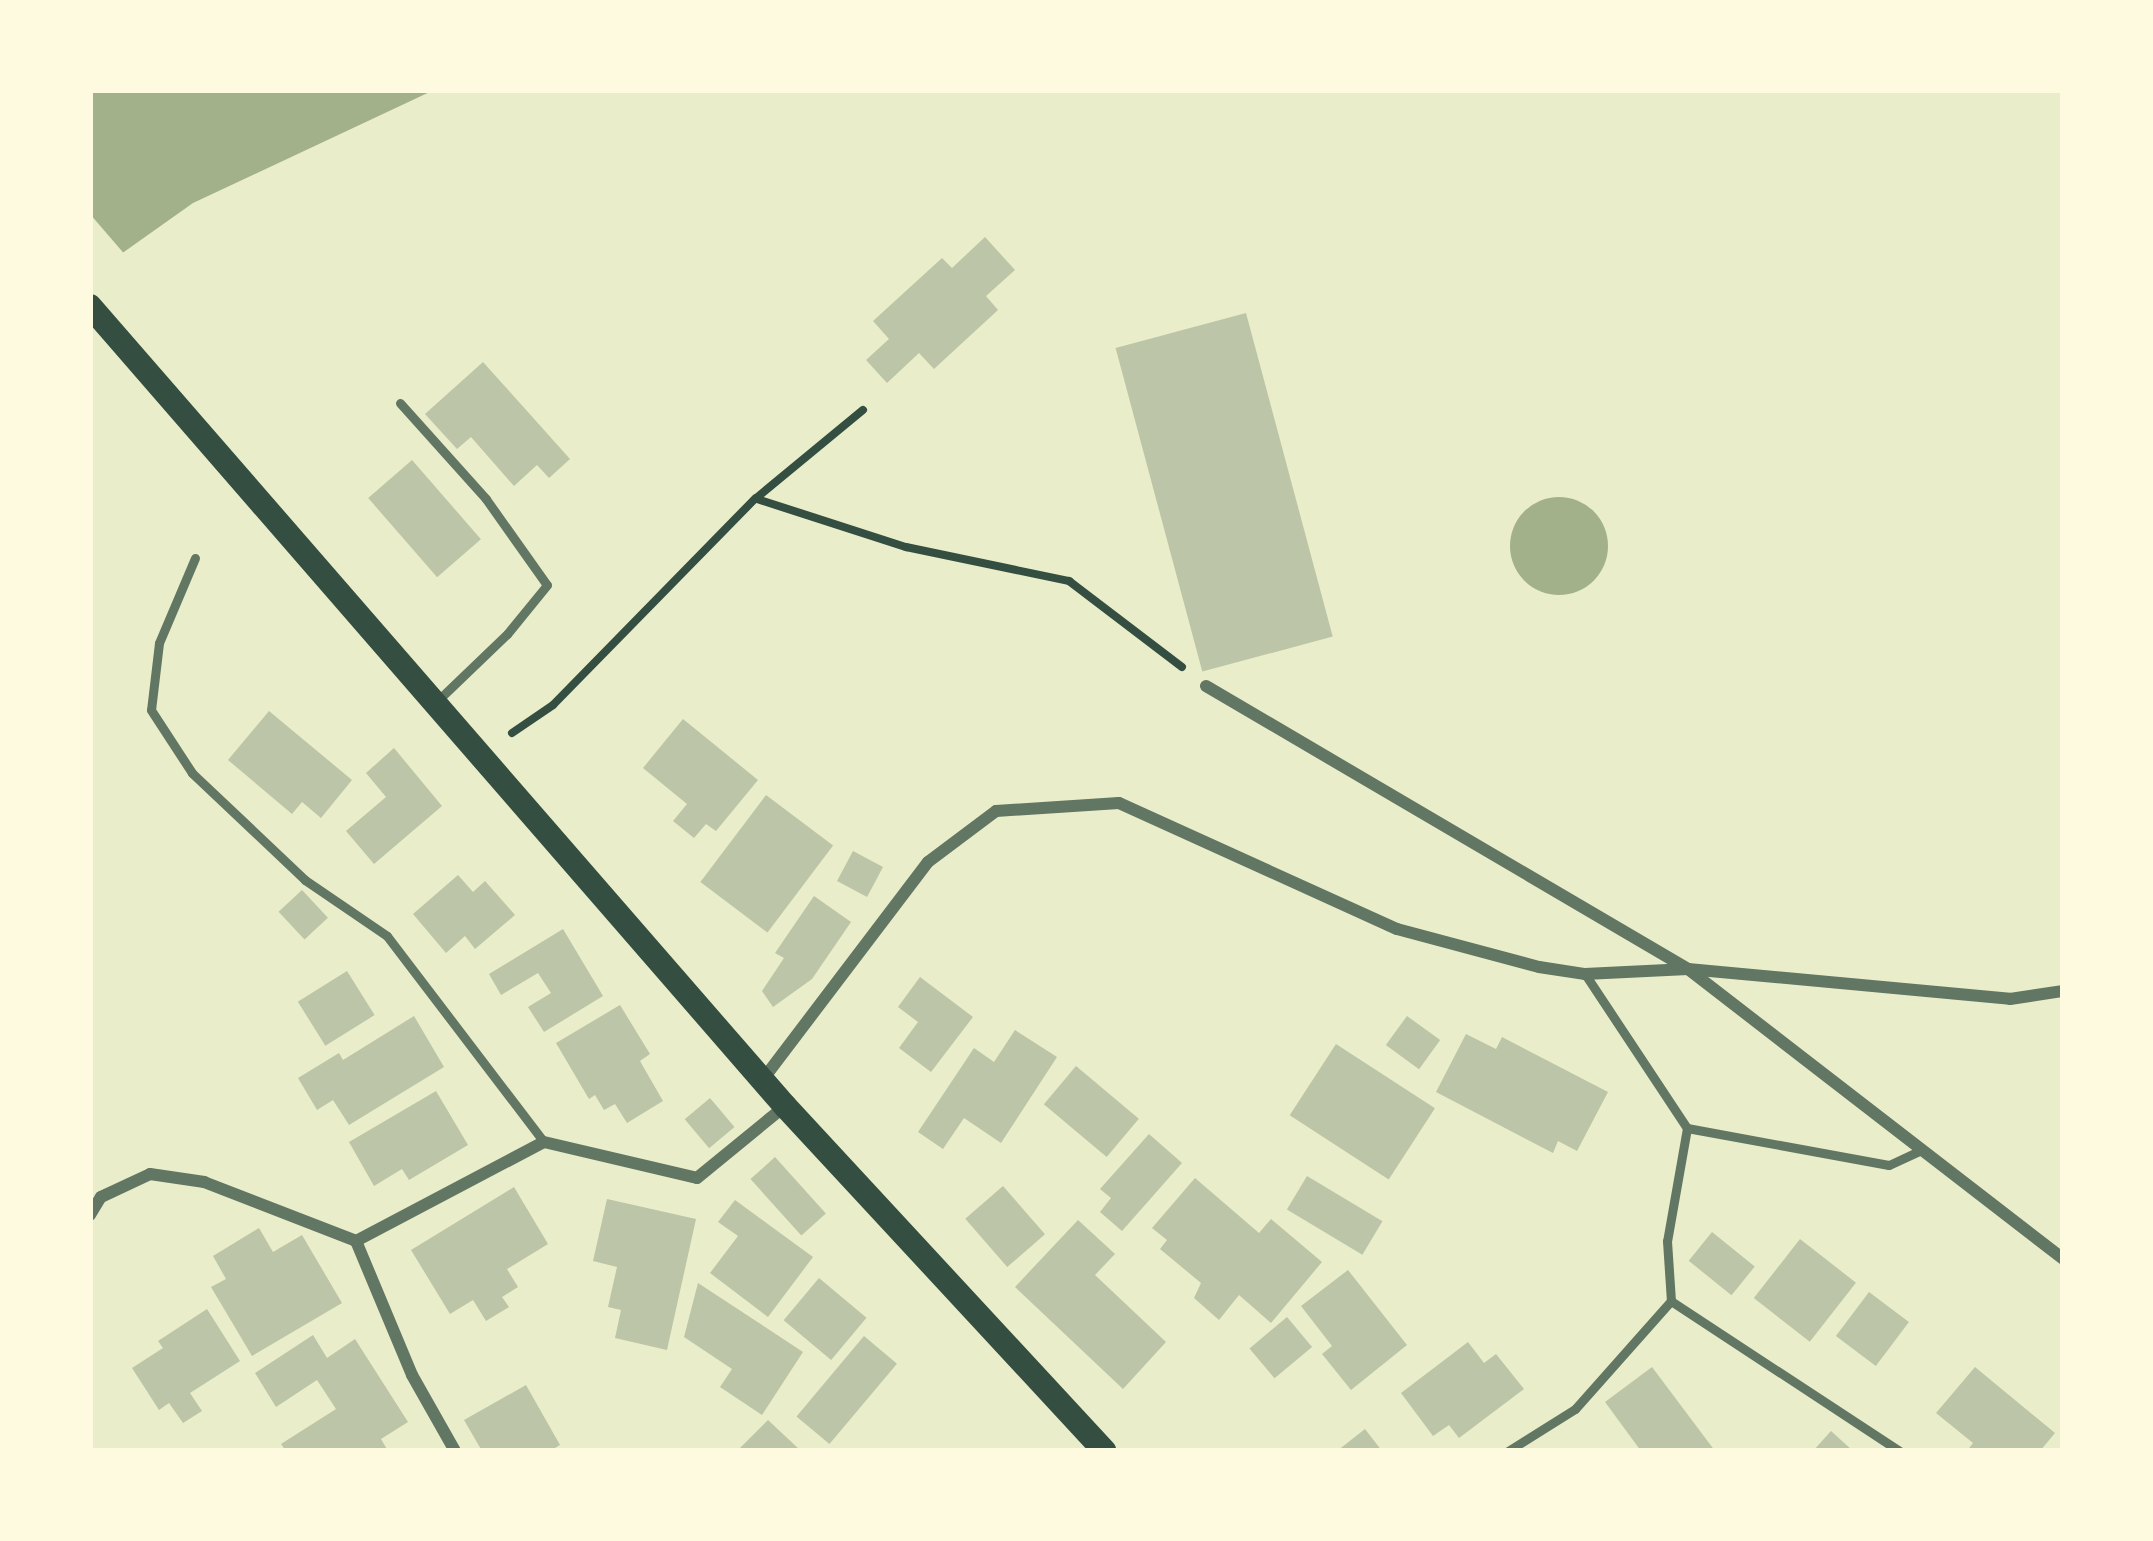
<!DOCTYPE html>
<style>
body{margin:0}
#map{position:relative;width:2153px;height:1541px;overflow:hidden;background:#e9edc9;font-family:"DM Sans",sans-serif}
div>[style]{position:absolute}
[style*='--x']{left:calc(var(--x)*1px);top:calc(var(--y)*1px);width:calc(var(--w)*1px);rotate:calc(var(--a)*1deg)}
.water>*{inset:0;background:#a3b18a}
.round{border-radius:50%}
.pier>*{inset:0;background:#e9edc9}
.building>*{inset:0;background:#bcc5a7;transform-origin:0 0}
.path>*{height:8px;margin:-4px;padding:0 4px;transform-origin:4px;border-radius:4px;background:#344e41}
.service>*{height:9px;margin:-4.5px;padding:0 4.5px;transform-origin:4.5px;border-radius:4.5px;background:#617663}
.minor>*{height:12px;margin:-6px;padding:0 6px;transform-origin:6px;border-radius:6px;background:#617663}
.secondary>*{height:24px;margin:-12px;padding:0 12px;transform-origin:12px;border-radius:12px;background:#344e41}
span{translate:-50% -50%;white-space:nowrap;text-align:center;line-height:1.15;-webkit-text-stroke:12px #fefae0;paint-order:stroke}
.frame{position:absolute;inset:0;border:93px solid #fefae0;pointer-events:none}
</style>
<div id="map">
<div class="water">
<div style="clip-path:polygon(90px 90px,434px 90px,193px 203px,90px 276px)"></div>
<div class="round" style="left:1510px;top:497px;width:98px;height:98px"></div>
</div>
<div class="pier">
<div style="clip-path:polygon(90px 214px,127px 257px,90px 282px)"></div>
</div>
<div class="building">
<div style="clip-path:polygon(985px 237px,1015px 270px,986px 296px,998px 310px,934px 369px,919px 353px,887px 383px,866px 360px,889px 339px,873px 321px,942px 258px,952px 268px)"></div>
<div style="left:1246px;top:313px;width:335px;height:135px;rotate:75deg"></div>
<div style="clip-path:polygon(483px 362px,570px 459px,549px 478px,537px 465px,514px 486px,471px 437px,457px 449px,425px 414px)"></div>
<div style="left:412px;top:460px;width:105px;height:58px;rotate:49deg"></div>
<div style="clip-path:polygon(269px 711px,352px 780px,321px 818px,302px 802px,292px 814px,228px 760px)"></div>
<div style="clip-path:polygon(683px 719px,758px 780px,716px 831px,706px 824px,694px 838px,673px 821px,687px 804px,643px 768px)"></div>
<div style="clip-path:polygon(394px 748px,442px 806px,374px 864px,346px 831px,386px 797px,366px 773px)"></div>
<div style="left:766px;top:795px;width:84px;height:109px;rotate:37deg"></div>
<div style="left:853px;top:851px;width:34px;height:34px;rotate:28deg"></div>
<div style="clip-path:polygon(458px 875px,473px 892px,485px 881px,515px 915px,475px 949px,465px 936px,446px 953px,413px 914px)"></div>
<div style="left:302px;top:890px;width:38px;height:32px;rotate:47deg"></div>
<div style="clip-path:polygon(814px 896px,851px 922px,812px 979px,773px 1007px,762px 991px,784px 958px,775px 953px)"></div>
<div style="clip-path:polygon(563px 929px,603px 996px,544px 1032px,528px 1007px,551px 993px,538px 973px,501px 995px,489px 974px)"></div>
<div style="left:347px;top:971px;width:52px;height:58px;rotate:58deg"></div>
<div style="clip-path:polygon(920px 977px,973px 1017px,931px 1072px,899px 1048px,918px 1022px,898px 1007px)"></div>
<div style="clip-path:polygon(620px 1005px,650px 1054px,640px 1061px,663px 1101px,627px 1123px,615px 1104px,604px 1110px,595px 1095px,589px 1099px,556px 1043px)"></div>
<div style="clip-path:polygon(414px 1016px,444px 1067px,349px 1125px,333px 1100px,317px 1110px,298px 1078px,339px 1053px,343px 1060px)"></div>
<div style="left:1407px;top:1016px;width:41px;height:36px;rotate:36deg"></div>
<div style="clip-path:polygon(1015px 1030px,1057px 1057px,1001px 1143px,964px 1118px,943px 1149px,918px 1132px,974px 1048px,994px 1062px)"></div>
<div style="clip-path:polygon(1466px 1034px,1496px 1049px,1502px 1037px,1608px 1092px,1577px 1151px,1558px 1141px,1553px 1153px,1436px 1092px)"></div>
<div style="left:1336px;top:1044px;width:118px;height:85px;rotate:33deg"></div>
<div style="left:1076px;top:1066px;width:82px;height:50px;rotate:40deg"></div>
<div style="clip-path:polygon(436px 1091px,468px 1145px,409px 1180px,402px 1169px,374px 1186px,349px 1142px)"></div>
<div style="left:710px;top:1098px;width:38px;height:33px;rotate:50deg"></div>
<div style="clip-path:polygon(1149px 1134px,1182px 1163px,1122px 1231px,1100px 1212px,1111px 1198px,1100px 1189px)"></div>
<div style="left:775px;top:1157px;width:76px;height:33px;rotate:48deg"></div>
<div style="left:1307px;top:1176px;width:88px;height:39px;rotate:31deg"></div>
<div style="clip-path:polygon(1195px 1178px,1259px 1233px,1271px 1219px,1322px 1262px,1271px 1323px,1239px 1295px,1219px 1320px,1194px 1298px,1201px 1283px,1160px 1249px,1167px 1240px,1152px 1228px)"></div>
<div style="left:1003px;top:1186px;width:64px;height:50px;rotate:49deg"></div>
<div style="clip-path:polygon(514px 1187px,548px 1244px,507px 1269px,518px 1287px,502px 1297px,509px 1307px,486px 1321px,473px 1300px,450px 1314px,411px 1250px)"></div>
<div style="clip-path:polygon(607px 1199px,696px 1219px,667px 1350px,615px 1338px,621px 1310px,608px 1307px,617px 1267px,593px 1261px)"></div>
<div style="clip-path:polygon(735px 1200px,813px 1257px,768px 1317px,710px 1273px,738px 1236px,718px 1222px)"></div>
<div style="clip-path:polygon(1078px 1220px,1115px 1254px,1095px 1275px,1166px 1342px,1123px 1389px,1015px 1287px)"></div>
<div style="clip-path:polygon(259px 1228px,273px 1252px,302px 1235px,342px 1303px,252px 1356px,211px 1287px,226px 1279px,213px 1256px)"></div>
<div style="left:1712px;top:1232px;width:55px;height:37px;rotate:39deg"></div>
<div style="left:1800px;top:1239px;width:71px;height:75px;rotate:38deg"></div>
<div style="clip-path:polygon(1348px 1270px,1407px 1345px,1351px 1390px,1322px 1354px,1332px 1346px,1301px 1306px)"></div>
<div style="left:819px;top:1278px;width:62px;height:55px;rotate:40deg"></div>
<div style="clip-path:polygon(698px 1283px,803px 1352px,762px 1415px,720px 1387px,732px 1369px,684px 1337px)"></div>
<div style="left:1869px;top:1292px;width:50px;height:55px;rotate:37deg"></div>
<div style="clip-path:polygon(207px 1309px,240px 1361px,190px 1393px,202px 1411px,183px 1423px,169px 1403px,159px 1410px,132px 1368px,163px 1348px,158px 1341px)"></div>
<div style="left:1287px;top:1317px;width:39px;height:49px;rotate:50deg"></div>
<div style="clip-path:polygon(313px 1335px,327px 1358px,355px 1339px,408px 1422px,381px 1439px,388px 1451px,286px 1451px,281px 1444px,336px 1409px,317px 1380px,276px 1407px,255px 1373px)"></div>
<div style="left:864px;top:1336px;width:43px;height:105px;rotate:40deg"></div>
<div style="clip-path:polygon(1468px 1342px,1484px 1363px,1496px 1354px,1524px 1389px,1459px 1438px,1449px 1425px,1433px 1436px,1401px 1393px)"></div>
<div style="clip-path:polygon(1652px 1367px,1715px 1451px,1641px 1451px,1605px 1402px)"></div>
<div style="clip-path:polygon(1975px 1367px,2055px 1433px,2040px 1451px,1967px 1451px,1973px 1443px,1936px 1413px)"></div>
<div style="clip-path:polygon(526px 1385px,560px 1445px,550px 1451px,482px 1451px,464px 1420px)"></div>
<div style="clip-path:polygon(768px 1420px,801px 1451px,737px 1451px)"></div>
<div style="clip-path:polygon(1365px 1429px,1382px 1451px,1337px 1451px)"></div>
<div style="clip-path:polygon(1831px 1431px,1853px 1451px,1813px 1451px)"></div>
</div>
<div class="path">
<div style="--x:757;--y:499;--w:157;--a:17.9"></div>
<div style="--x:906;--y:547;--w:167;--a:11.8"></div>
<div style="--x:1069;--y:581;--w:142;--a:37.3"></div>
<div style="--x:512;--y:733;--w:50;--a:-34.3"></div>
<div style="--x:553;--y:705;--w:289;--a:-45.6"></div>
<div style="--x:755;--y:499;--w:140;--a:-39.5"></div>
</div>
<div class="service">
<div style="--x:400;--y:403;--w:129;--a:48.1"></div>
<div style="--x:486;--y:499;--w:105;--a:54.7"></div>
<div style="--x:547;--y:585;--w:63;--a:129.2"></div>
<div style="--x:507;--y:634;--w:100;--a:136.2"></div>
<div style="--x:195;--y:558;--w:92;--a:113"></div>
<div style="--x:159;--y:643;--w:67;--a:96.8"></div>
<div style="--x:151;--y:710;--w:75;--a:56.9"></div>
<div style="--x:192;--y:773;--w:156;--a:43.4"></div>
<div style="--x:305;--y:880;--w:99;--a:34.3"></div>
<div style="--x:387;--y:936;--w:259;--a:52.7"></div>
<div style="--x:1585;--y:974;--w:185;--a:56.5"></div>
<div style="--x:1687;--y:1128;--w:115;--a:100"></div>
<div style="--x:1667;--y:1241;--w:60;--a:86.2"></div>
<div style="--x:1687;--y:1128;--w:205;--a:10.4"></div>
<div style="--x:1889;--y:1165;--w:33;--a:-25"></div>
<div style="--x:1508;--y:1451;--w:79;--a:-32.1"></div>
<div style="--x:1575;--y:1409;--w:144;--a:-48.4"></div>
<div style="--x:1671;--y:1301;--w:273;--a:33.3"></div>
</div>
<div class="minor">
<div style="--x:1206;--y:686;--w:559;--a:30.42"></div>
<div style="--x:1688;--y:969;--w:474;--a:37.7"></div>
<div style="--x:764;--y:1078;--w:271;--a:-52.8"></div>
<div style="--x:928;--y:862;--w:85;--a:-36.9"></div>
<div style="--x:996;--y:811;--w:123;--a:-3.7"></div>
<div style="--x:1119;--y:803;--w:305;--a:24.4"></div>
<div style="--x:1397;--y:929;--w:147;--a:15"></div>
<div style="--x:1539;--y:967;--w:47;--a:8.7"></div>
<div style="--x:1585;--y:974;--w:103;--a:-2.8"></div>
<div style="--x:1688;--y:969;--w:323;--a:5.3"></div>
<div style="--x:2010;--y:999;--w:54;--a:-8.6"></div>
<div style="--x:90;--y:1215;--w:21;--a:-59"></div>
<div style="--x:101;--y:1197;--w:54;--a:-25.1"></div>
<div style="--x:150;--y:1174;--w:55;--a:8.4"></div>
<div style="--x:204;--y:1182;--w:163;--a:21.2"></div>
<div style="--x:356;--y:1241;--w:145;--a:67.3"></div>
<div style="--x:412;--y:1375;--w:87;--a:60.5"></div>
<div style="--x:356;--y:1241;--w:212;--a:-27.8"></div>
<div style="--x:544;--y:1142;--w:157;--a:13.2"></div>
<div style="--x:697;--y:1178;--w:114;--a:-39.3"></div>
</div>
<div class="secondary">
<div style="--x:90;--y:306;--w:1060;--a:49.02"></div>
<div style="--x:785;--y:1106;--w:470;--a:47.2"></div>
</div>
<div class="frame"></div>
</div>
